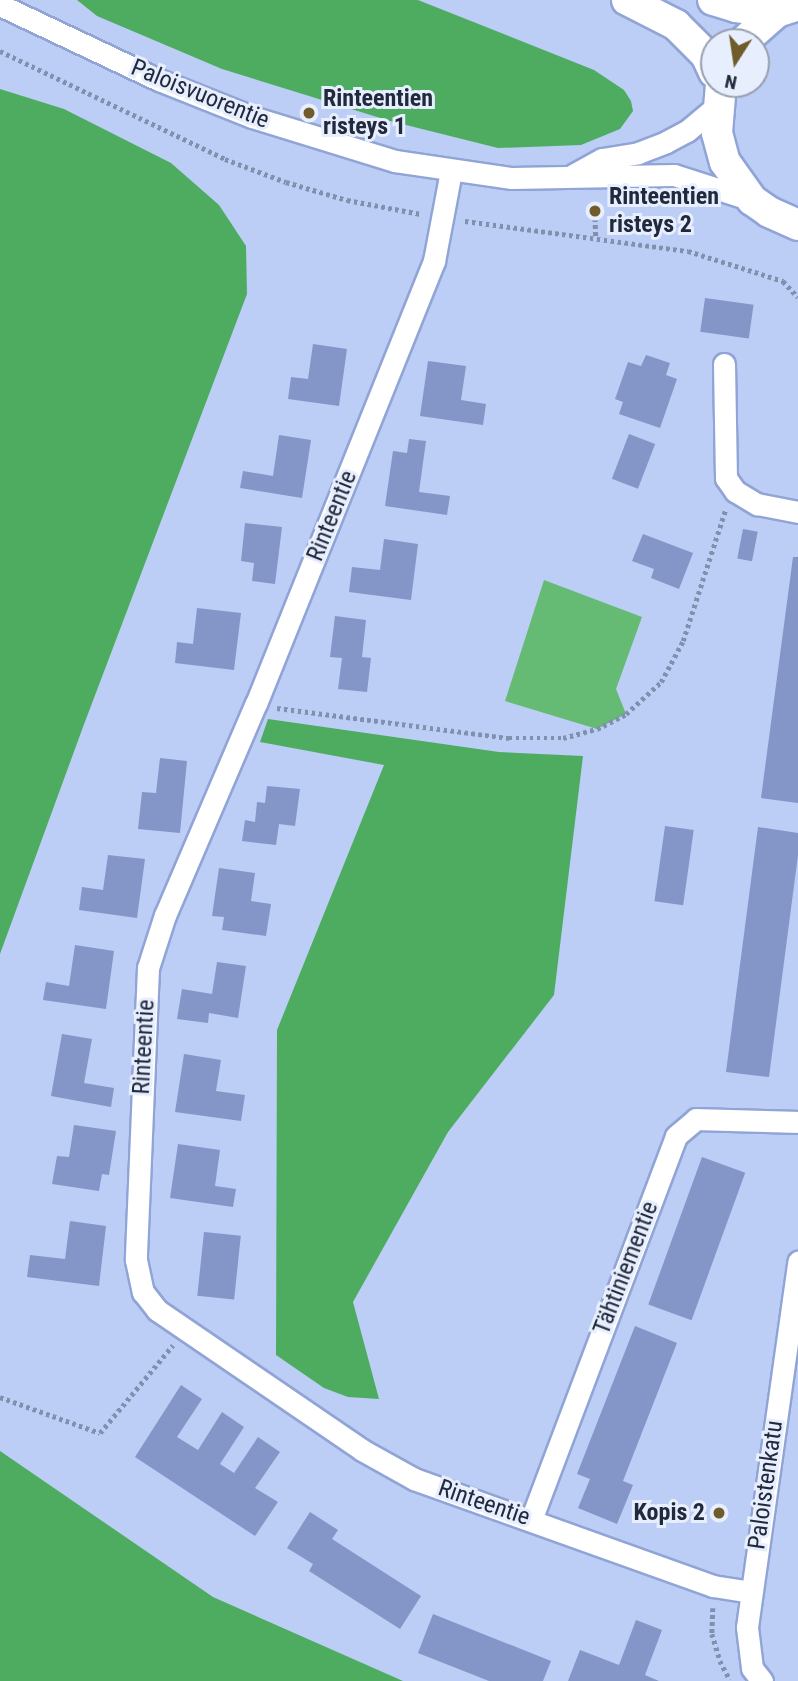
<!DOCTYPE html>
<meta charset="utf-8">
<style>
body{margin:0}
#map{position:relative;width:798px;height:1681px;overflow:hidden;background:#bccdf6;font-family:"Roboto Condensed",sans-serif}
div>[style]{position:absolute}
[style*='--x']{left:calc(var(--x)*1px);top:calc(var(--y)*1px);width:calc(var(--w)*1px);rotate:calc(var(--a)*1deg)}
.green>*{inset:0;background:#66bb74}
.forest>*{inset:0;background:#4eac61}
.building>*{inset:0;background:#8396c7;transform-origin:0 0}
.path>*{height:4.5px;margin-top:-2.25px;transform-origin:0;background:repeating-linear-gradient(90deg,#8290b0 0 3.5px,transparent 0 7px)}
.roads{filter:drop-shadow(2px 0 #91a4d6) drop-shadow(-2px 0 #91a4d6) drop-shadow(0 2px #91a4d6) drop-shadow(0 -2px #91a4d6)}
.street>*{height:21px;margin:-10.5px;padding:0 10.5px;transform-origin:10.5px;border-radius:10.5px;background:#fff}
.secondary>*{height:30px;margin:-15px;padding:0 15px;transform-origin:15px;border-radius:15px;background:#fff}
.dots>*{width:19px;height:19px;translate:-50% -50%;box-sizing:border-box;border:4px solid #e7eefe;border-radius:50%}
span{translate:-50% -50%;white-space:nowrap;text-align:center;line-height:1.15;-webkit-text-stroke:6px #e7eefe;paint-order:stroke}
.street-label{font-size:24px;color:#21293c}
.poi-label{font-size:24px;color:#21293c;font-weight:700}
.left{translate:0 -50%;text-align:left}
.right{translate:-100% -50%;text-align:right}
.north{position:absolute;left:700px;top:28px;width:70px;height:70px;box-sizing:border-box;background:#e7eefe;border:2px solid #989fb0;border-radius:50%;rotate:192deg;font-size:19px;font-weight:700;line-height:28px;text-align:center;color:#21293c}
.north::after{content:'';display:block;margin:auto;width:24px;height:32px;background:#6f5c2a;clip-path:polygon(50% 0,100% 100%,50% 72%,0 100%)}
</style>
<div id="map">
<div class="green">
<div style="clip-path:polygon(544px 580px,642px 617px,616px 689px,626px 714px,597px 729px,505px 701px)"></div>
</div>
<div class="forest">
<div style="clip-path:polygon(77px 0,418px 0,594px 70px,624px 90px,631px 101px,633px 111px,620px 129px,581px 145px,498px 148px,390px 121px,222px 69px,97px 16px)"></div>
<div style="clip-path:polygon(0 89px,64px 109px,171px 163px,219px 205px,246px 246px,247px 294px,83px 727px,0 954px)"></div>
<div style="clip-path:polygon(268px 719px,499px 752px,583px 756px,554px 995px,448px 1132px,353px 1302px,379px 1399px,348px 1397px,324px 1388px,276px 1355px,277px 1030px,384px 765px,260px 742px)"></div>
<div style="clip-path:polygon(0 1451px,213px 1597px,403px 1681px,0 1681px)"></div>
</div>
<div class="building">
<div style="left:705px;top:298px;width:49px;height:34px;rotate:8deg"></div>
<div style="clip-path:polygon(313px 344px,347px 349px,339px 406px,288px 399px,291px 377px,308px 379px)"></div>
<div style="clip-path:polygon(646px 355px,670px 363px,666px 375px,677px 379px,660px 428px,619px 414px,623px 402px,615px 399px,628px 362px,641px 366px)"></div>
<div style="clip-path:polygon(428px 361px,466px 366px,461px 400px,486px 404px,483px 425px,420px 416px)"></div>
<div style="left:629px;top:434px;width:28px;height:48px;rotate:21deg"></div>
<div style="clip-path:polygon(279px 435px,311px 440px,302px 498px,240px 488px,243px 471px,273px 476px)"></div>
<div style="clip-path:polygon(409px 439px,426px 441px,419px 492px,450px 496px,447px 515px,385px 506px,393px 451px,407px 453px)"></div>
<div style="clip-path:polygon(245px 523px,282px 527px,275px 584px,252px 581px,254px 563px,241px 561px)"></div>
<div style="left:743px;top:529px;width:15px;height:30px;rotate:11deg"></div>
<div style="clip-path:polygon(643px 534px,693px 553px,679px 589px,651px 578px,654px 569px,632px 561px)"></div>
<div style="clip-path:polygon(384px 539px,418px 544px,411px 600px,349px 592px,352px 567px,380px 570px)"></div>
<div style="clip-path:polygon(793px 557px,798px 557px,798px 803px,761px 798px)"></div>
<div style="clip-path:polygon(197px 608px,241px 613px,234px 670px,175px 663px,177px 642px,193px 644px)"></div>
<div style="clip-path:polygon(335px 616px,366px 620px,362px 657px,371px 658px,367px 692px,338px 689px,342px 658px,330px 657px)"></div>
<div style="clip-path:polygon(160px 758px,187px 761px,180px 833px,138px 829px,142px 792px,156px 793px)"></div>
<div style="clip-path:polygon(267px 786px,300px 789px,295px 826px,279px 824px,276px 845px,242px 841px,245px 820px,255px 822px,257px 802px,265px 803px)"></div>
<div style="left:665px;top:826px;width:29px;height:76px;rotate:8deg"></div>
<div style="clip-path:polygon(758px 827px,798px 833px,798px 855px,769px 1077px,726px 1072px)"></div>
<div style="clip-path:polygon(108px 855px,145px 859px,137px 918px,79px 910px,82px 887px,103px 890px)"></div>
<div style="clip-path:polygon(219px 868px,255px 873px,251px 901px,271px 904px,266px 936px,222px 930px,224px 917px,212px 916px)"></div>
<div style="clip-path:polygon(75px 945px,114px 951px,106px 1009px,43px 1000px,46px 982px,69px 986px)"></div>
<div style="clip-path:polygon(217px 962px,246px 966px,238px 1018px,209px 1013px,208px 1023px,177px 1019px,182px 989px,212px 994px)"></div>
<div style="clip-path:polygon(62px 1034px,92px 1039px,84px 1083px,114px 1088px,111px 1107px,51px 1096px)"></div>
<div style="clip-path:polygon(184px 1054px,221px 1060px,216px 1091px,245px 1095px,241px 1121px,175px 1112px)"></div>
<div style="clip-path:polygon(74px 1125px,116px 1131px,109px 1175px,102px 1174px,99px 1191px,52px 1184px,57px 1156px,69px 1157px)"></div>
<div style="clip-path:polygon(178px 1144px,220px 1150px,215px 1186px,236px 1189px,233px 1207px,170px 1198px)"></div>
<div style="left:702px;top:1157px;width:46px;height:157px;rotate:20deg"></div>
<div style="clip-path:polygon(70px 1221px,106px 1226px,99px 1286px,27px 1277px,30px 1255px,65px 1259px)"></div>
<div style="left:204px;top:1232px;width:37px;height:64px;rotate:6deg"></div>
<div style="clip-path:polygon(635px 1326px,677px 1343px,623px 1481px,633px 1485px,617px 1524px,578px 1508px,590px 1479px,577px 1474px)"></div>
<div style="clip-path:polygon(181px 1385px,202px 1399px,177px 1437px,198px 1450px,222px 1412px,244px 1427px,220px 1464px,234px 1473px,258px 1437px,280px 1452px,255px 1488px,278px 1502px,255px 1536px,135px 1457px)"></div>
<div style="clip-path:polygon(310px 1512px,338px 1530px,332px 1539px,421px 1596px,400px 1629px,309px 1571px,313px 1564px,287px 1548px)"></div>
<div style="clip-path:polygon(433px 1614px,551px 1661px,543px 1681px,489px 1681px,418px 1653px)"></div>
<div style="clip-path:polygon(636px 1620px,662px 1630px,645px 1675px,659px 1681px,568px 1681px,580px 1650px,619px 1665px)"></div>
</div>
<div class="path">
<div style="--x:0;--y:51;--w:250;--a:25.6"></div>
<div style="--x:225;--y:159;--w:65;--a:20.7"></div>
<div style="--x:286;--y:182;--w:64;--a:16.4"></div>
<div style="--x:347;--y:200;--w:75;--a:10.7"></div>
<div style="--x:595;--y:211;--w:27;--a:88"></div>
<div style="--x:465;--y:221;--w:225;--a:7.7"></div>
<div style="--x:688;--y:251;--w:100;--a:17.5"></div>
<div style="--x:783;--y:281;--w:22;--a:47"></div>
<div style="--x:277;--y:708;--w:234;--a:7.4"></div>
<div style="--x:509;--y:738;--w:54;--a:0"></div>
<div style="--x:563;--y:738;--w:35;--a:-15"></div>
<div style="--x:597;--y:729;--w:33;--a:-27"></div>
<div style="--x:626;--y:714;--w:47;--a:-42.4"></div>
<div style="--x:661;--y:682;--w:47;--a:-61.8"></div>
<div style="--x:683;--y:641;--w:137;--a:-72.1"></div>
<div style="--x:0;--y:1397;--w:106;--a:19.8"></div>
<div style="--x:100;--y:1433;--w:114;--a:-50.3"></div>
<div style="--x:713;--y:1608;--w:26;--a:92"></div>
<div style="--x:712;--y:1634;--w:28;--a:73"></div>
<div style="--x:720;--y:1661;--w:21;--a:62"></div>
</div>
<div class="roads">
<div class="street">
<div style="--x:0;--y:5;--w:176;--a:25.3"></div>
<div style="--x:159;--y:80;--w:100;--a:21.7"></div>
<div style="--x:252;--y:117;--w:150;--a:17.1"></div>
<div style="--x:395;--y:161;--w:118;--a:8.3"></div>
<div style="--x:512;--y:178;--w:162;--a:-1.1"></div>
<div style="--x:674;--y:175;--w:82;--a:17.8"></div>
<div style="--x:451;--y:171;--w:92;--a:100.7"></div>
<div style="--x:434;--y:261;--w:476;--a:111.9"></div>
<div style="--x:256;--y:703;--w:231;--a:113.2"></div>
<div style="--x:165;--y:915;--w:56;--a:107.8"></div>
<div style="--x:148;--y:968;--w:292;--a:92.4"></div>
<div style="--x:136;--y:1260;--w:33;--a:78"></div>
<div style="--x:143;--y:1292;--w:23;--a:52"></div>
<div style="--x:157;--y:1310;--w:248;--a:34.3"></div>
<div style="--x:362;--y:1450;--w:60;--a:29.1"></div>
<div style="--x:414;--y:1479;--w:318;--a:19.7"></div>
<div style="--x:713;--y:1586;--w:38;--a:9"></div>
<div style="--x:573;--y:175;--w:33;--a:-29"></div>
<div style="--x:602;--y:159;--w:36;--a:-9"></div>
<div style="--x:638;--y:153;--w:30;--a:-21"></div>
<div style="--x:666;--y:142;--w:24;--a:-28"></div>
<div style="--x:687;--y:131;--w:39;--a:-40"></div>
<div style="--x:724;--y:364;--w:114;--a:89"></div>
<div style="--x:726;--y:478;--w:16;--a:55"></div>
<div style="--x:735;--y:491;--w:26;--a:31"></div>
<div style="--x:757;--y:504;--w:42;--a:11"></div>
<div style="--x:531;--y:1520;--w:410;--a:-69.3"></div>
<div style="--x:676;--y:1136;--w:26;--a:-40"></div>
<div style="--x:696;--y:1119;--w:102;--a:1.7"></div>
<div style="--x:762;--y:1681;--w:16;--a:-128"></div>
<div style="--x:752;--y:1668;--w:41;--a:-97"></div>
<div style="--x:747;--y:1627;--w:369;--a:-82"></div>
</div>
<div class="secondary">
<div style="--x:627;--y:0;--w:55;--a:27"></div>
<div style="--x:676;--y:25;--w:42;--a:45"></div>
<div style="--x:706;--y:55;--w:19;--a:65"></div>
<div style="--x:713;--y:0;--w:24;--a:17"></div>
<div style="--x:736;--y:7;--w:41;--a:7"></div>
<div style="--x:743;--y:42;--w:45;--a:-41.4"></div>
<div style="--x:777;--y:12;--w:22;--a:-18"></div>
<div style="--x:721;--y:84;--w:49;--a:94.7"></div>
<div style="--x:717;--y:133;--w:30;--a:75"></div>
<div style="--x:725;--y:162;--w:47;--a:54.6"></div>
<div style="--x:752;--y:200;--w:21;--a:35"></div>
<div style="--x:769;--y:212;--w:32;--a:24"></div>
</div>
</div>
<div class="dots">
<div style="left:309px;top:113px;background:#6f5c2a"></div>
<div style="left:595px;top:211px;background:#6f5c2a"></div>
<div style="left:719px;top:1513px;background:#6f5c2a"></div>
</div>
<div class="street-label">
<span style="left:200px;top:94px;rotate:22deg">Paloisvuorentie</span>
<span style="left:332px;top:516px;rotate:-68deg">Rinteentie</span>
<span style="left:144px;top:1047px;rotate:-87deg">Rinteentie</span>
<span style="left:626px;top:1268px;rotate:-69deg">Tähtiniementie</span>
<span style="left:766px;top:1485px;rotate:-82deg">Paloistenkatu</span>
<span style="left:484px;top:1503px;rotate:19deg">Rinteentie</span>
</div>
<div class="poi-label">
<span class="left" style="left:323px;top:113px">Rinteentien<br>risteys 1</span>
<span class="left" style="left:609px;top:211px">Rinteentien<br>risteys 2</span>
<span class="right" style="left:705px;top:1513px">Kopis 2</span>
</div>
<div class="north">N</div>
</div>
